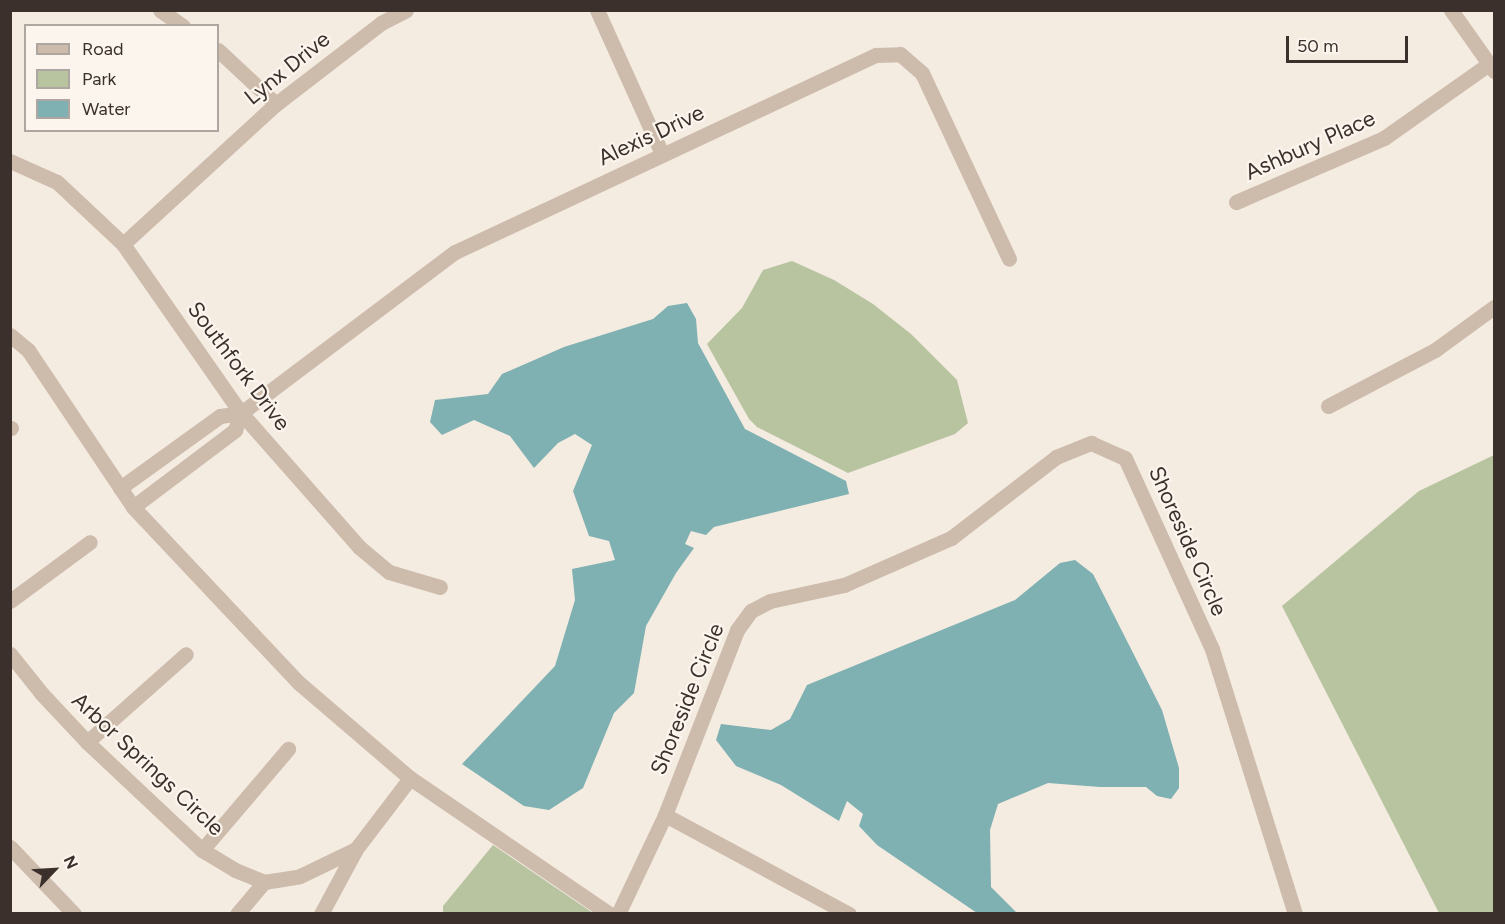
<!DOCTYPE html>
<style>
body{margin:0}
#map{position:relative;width:1505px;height:924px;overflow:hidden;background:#f4ebe1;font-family:Figtree,sans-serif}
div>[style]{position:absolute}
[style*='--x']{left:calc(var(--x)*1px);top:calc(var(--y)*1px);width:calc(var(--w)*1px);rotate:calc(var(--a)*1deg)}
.green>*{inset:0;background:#b8c4a0}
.water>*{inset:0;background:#7fb0b2}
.minor>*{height:15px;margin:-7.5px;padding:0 7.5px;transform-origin:7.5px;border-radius:7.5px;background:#cdbbac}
span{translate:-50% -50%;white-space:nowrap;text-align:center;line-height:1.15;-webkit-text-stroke:4.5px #fbf5ee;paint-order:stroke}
.street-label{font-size:22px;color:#3b302b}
.frame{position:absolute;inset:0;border:12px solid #3b302b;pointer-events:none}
.legend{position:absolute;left:24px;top:24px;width:195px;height:108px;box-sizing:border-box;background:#fbf5ee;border:2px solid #aea6a0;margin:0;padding:8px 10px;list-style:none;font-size:18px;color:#3b302b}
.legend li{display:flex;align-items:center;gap:12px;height:30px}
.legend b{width:30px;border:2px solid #aea6a0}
.north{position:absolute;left:24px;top:840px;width:60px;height:60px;-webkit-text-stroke:4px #fbf5ee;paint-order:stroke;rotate:65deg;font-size:16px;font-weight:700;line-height:24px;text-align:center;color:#3b302b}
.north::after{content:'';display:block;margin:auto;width:21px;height:27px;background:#3b302b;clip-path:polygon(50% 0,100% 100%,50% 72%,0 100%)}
.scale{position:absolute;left:1286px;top:36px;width:122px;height:27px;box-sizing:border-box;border:3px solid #3b302b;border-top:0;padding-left:8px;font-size:18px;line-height:21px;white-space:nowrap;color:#3b302b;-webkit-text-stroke:4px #fbf5ee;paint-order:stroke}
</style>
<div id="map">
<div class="green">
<div style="clip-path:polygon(792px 261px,834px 280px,873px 304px,911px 334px,957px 380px,968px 423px,955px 434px,848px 473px,757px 427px,749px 419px,707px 344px,742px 308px,763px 270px)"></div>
<div style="clip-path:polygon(1494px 455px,1494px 913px,1439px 913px,1282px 606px,1419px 491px)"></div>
<div style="clip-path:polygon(493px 845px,593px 913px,443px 913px,443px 906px)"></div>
</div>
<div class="water">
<div style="clip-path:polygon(687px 303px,696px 319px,698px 343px,745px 429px,846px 481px,849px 494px,714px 527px,706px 535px,691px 531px,685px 544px,694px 548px,676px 573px,646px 626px,634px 693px,614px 713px,583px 788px,549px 810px,524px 806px,462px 764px,555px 666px,575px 600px,572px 569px,615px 560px,609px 541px,589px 536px,573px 491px,592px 445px,575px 434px,558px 443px,534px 468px,510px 436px,474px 420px,442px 435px,430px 422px,435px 400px,488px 394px,502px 374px,564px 347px,653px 319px,668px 306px)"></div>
<div style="clip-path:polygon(1075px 560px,1093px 574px,1162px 710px,1179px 768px,1179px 788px,1171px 799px,1157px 796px,1146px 787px,1100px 787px,1048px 783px,998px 804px,990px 830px,991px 887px,1017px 913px,977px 913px,877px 845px,859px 826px,863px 814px,847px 801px,839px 821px,781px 785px,736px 766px,716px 740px,721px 724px,771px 730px,790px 719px,807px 685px,1015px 600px,1060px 563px)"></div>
</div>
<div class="minor">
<div style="--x:160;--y:10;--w:28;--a:35"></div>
<div style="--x:597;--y:10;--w:158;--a:65.7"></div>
<div style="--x:1451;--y:10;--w:75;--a:54.8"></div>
<div style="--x:218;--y:50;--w:79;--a:43"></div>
<div style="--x:10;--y:161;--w:51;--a:24.1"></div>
<div style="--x:57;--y:182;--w:91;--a:43.2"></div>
<div style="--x:123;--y:244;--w:206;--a:55.1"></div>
<div style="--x:241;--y:413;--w:179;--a:48.6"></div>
<div style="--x:359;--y:547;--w:39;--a:40"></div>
<div style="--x:389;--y:572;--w:53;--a:16.4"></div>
<div style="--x:1236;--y:202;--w:161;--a:-23.4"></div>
<div style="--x:1384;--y:138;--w:128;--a:-35.2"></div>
<div style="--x:123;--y:244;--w:207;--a:-42.5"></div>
<div style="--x:276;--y:104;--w:133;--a:-37.6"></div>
<div style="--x:381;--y:23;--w:28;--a:-27"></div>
<div style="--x:10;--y:335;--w:23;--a:40"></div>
<div style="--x:28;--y:350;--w:189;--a:56.2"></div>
<div style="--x:133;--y:507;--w:242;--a:46.7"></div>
<div style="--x:299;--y:683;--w:146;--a:40.6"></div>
<div style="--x:410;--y:778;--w:241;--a:34.3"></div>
<div style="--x:1328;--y:406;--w:121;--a:-27.6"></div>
<div style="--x:1435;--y:350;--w:73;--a:-36.1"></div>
<div style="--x:10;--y:428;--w:1;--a:0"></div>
<div style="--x:120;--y:488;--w:123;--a:-35.8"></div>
<div style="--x:220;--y:416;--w:21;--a:-8"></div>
<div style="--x:241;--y:413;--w:268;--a:-37"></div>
<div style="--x:455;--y:252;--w:465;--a:-25.1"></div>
<div style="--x:876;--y:55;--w:24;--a:-2"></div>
<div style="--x:900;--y:54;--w:29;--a:41"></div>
<div style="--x:922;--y:73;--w:205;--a:64.9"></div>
<div style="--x:133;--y:507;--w:128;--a:-37"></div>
<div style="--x:235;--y:430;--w:18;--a:-71"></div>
<div style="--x:10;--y:601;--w:99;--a:-36.4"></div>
<div style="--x:10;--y:654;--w:51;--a:51.3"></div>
<div style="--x:42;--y:694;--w:66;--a:46.8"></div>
<div style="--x:87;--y:742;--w:158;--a:43.2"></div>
<div style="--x:202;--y:850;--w:39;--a:31"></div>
<div style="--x:235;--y:870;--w:31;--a:22"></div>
<div style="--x:264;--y:882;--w:36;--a:-9"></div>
<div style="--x:300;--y:876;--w:62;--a:-25.7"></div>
<div style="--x:356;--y:849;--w:89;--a:-52.7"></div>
<div style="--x:87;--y:742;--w:132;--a:-41.6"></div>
<div style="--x:665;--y:815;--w:209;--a:28.3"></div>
<div style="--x:10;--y:847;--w:93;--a:46.3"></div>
<div style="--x:202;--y:850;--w:133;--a:-49.6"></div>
<div style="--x:237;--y:914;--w:42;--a:-49.8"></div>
<div style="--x:321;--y:914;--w:74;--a:-61.7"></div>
<div style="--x:618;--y:914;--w:110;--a:-64.6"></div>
<div style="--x:665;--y:815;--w:199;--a:-68.7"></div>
<div style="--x:737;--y:630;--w:24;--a:-54"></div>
<div style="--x:751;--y:611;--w:21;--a:-28"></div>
<div style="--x:770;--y:601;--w:76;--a:-12.2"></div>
<div style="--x:844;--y:585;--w:117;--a:-23.7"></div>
<div style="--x:951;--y:538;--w:133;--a:-37.6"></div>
<div style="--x:1056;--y:457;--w:38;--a:-22"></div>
<div style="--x:1091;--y:443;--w:37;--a:24"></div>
<div style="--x:1125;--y:458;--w:210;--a:65.5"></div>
<div style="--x:1212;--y:649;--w:278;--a:72.6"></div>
</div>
<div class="street-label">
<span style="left:287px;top:68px;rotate:-39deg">Lynx Drive</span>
<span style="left:651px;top:135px;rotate:-25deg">Alexis Drive</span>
<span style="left:1310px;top:145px;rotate:-24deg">Ashbury Place</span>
<span style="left:239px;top:366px;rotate:53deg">Southfork Drive</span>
<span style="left:1188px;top:541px;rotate:66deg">Shoreside Circle</span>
<span style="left:687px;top:699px;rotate:-68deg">Shoreside Circle</span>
<span style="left:148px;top:764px;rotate:43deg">Arbor Springs Circle</span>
</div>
<div class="frame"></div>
<ul class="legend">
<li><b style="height:8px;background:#cdbbac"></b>Road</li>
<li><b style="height:16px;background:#b8c4a0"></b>Park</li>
<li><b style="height:16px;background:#7fb0b2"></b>Water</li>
</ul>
<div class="north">N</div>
<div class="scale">50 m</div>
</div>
